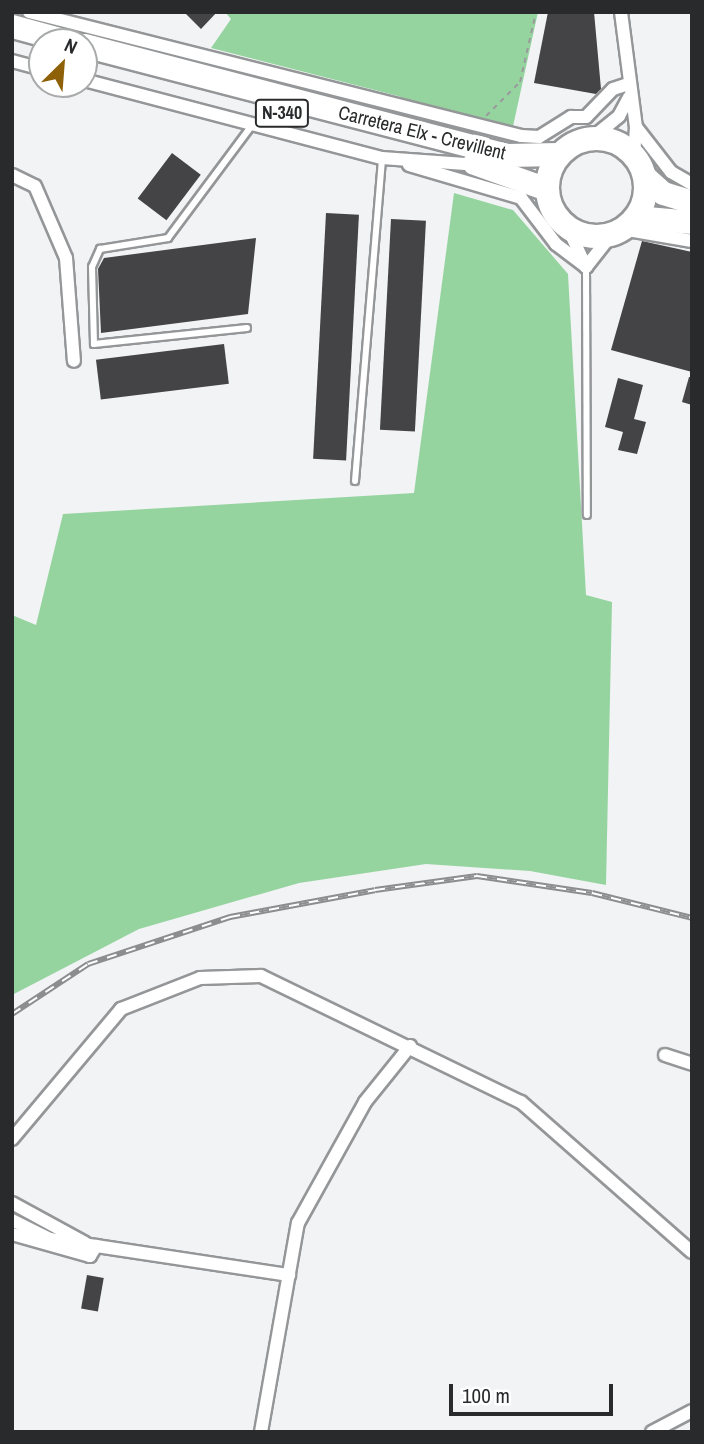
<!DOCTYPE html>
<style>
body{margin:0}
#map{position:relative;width:704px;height:1444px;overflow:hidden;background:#f1f3f5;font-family:"Archivo Narrow",sans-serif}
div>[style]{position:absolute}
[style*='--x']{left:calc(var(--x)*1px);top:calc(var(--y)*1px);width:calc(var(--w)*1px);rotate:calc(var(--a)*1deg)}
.green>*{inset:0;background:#96d49f}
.building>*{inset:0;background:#444345;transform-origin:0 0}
.path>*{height:2px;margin-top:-1px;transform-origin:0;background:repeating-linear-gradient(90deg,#999a9c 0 5px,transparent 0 10px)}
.roads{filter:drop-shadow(2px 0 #949698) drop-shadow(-2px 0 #949698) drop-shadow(0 2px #949698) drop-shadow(0 -2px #949698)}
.lane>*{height:6px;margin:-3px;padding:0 3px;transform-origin:3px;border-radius:3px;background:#fff}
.street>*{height:12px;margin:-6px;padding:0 6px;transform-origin:6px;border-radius:6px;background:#fff}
.highway>*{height:23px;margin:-11.5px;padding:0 11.5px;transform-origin:11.5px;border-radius:11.5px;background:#fff}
.highway>.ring{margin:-11.5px;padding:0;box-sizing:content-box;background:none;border:23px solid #fff;border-radius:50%}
.rail>*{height:6px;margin-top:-3px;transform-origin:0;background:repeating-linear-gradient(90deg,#fff 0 10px,#8c8d8f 0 20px);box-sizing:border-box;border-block:2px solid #8c8d8f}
span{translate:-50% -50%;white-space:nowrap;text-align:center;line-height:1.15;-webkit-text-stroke:7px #fff;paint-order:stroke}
.shield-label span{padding:2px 5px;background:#fff;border:2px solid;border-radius:5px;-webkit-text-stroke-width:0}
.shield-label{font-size:18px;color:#292a2b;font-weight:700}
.street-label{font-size:19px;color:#292a2b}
.frame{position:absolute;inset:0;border:14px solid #292a2b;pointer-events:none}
.north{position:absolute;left:28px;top:28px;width:70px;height:70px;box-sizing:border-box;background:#fff;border:2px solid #a9aaaa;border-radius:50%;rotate:25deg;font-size:19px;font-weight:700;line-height:28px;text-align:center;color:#292a2b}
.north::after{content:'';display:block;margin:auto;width:24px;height:32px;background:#8e6008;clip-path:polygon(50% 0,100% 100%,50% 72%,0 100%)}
.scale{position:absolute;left:449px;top:1384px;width:164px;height:32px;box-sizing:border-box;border:4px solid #292a2b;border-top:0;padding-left:9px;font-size:21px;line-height:24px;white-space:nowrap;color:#292a2b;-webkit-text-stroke:5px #fff;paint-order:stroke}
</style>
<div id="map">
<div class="green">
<div style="clip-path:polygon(225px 12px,538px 12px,510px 140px,398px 96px,211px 48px,231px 19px)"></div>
<div style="clip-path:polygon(454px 193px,513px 210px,568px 274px,586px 595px,612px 602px,606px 885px,530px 871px,426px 864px,299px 883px,139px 929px,12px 995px,12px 615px,36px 625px,63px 514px,414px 493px)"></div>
</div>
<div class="building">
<div style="clip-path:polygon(184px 12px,217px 12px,201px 29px)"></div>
<div style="clip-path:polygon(548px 12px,594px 12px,601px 89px,596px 94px,534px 83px)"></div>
<div style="left:172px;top:153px;width:36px;height:57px;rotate:37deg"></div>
<div style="left:326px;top:213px;width:33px;height:246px;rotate:3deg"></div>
<div style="left:391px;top:219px;width:35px;height:211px;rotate:3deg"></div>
<div style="clip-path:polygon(256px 238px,248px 314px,101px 333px,98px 269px,104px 258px)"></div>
<div style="clip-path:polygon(642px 241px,692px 252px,692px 372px,611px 350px)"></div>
<div style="left:224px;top:344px;width:40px;height:129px;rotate:83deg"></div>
<div style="clip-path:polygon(689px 377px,692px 377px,692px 405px,682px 402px)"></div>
<div style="clip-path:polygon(618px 378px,643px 385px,634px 419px,646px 422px,637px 454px,618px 450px,623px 432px,605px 427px)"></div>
<div style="left:87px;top:1275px;width:17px;height:34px;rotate:10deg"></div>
</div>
<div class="path">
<div style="--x:486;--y:116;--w:48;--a:-45"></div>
<div style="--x:520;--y:82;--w:72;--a:-77.1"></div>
</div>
<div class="roads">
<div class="lane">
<div style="--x:586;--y:267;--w:248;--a:89.8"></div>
<div style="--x:247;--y:328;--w:154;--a:174"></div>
<div style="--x:94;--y:344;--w:77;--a:-91.5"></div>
<div style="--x:92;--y:267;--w:20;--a:-66"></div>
<div style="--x:100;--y:249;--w:69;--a:-9.2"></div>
<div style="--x:168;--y:238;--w:142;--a:-53.3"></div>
<div style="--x:355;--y:481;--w:324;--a:-85.2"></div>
</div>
<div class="street">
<div style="--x:29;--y:12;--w:507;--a:14.15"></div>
<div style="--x:521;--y:136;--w:18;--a:3"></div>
<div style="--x:539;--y:137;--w:38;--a:-32"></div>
<div style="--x:571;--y:117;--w:15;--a:0"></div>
<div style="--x:586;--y:117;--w:39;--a:-46"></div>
<div style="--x:613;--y:89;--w:16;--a:-18"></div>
<div style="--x:621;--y:12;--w:116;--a:82.6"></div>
<div style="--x:636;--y:127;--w:28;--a:94"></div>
<div style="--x:12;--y:61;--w:31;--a:15"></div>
<div style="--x:84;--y:80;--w:308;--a:14.7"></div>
<div style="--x:382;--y:158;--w:97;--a:4.1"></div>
<div style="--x:636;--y:127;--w:57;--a:52.1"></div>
<div style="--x:671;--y:172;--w:24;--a:30"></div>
<div style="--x:592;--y:138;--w:35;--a:-39"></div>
<div style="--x:619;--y:116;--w:21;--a:-62"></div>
<div style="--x:409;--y:165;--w:117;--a:16.4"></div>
<div style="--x:521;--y:198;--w:58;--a:52.7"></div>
<div style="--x:556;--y:244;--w:38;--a:37"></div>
<div style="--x:12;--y:175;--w:25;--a:26"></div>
<div style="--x:35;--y:186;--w:78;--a:66.7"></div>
<div style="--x:66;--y:258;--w:103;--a:85.6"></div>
<div style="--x:568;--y:228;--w:43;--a:65.2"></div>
<div style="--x:622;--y:229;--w:71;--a:9.7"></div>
<div style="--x:586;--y:267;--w:42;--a:-51.8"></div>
<div style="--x:665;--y:1055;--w:28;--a:18"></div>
<div style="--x:12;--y:1139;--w:170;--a:-50"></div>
<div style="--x:121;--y:1009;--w:85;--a:-21.4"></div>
<div style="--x:200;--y:978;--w:61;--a:-1.9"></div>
<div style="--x:261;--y:976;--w:289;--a:25.9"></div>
<div style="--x:521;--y:1102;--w:227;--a:41.3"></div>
<div style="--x:12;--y:1203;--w:83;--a:28.7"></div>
<div style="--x:12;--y:1220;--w:42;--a:26.6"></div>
<div style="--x:50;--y:1239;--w:242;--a:8.6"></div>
<div style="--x:12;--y:1234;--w:81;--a:15.8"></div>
<div style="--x:90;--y:1256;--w:12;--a:-59"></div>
<div style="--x:261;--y:1432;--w:212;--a:-80"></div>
<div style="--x:298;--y:1223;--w:138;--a:-61"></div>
<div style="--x:365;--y:1102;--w:72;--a:-51.2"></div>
<div style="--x:652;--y:1432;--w:45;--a:-27.7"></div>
</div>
<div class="highway">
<div style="--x:12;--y:26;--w:61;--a:15.2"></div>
<div style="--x:84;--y:45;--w:435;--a:14.6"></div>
<div style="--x:505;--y:155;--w:54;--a:-1.1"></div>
<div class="ring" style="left:547px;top:138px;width:75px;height:75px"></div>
<div style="--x:474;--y:163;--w:77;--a:19.6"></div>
<div style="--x:644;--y:176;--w:25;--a:42"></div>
<div style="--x:663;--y:193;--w:30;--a:17"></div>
<div style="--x:635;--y:217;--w:57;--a:5"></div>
</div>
</div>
<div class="rail">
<div style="--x:12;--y:1014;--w:91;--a:-33.3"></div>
<div style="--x:88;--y:964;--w:150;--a:-18.3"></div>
<div style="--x:230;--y:917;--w:147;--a:-10.5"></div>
<div style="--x:375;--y:890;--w:103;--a:-7.8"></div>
<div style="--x:477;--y:876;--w:116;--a:8.4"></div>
<div style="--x:592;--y:893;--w:103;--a:14"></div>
</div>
<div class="shield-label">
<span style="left:282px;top:113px">N-340</span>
</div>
<div class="street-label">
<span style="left:422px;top:133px;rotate:14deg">Carretera Elx - Crevillent</span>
</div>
<div class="frame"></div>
<div class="north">N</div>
<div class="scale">100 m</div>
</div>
